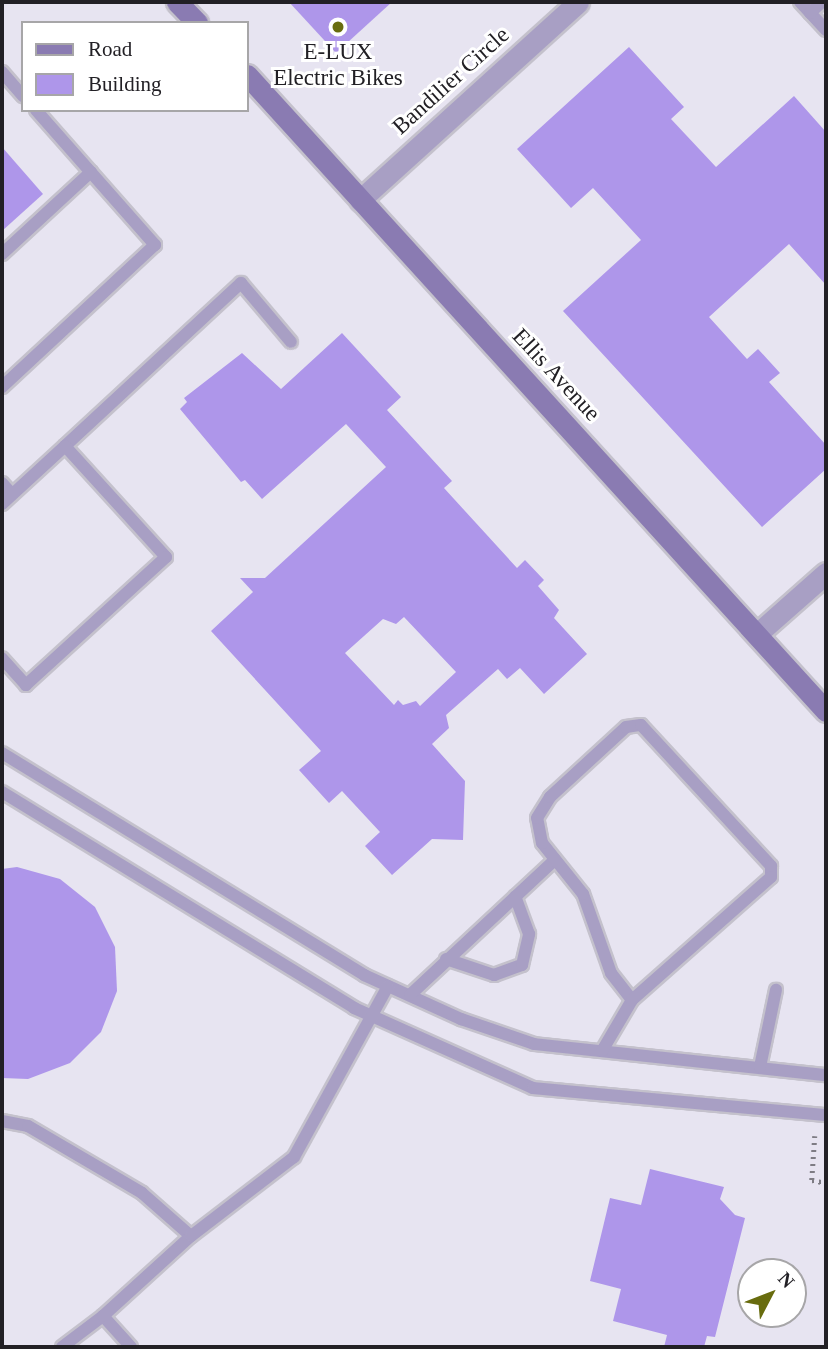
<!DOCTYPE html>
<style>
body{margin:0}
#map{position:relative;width:828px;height:1349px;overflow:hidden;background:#e7e4f1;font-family:"Times New Roman",serif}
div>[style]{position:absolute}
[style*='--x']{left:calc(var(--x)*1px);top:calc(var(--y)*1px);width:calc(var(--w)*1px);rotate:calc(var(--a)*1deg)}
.building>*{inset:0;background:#ae96ea}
.path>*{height:4.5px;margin-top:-2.25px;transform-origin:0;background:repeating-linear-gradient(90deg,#7e7c84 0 2px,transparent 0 7px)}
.roads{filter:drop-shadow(2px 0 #c4c1cc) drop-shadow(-2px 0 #c4c1cc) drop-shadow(0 2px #c4c1cc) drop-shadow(0 -2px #c4c1cc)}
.service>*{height:12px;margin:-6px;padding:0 6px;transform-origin:6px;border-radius:6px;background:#a89fc4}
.minor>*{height:21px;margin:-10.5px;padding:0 10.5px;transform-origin:10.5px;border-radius:10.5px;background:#a89fc4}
.secondary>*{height:21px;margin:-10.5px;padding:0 10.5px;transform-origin:10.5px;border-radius:10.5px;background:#8a7bb2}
.dots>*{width:19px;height:19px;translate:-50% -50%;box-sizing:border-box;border:4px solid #fff;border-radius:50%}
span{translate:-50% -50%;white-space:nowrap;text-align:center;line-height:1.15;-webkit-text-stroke:6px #fff;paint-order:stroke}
.poi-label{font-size:23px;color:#222025}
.street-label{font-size:23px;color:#222025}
.frame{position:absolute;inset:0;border:4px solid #222025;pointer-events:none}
.legend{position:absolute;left:21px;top:21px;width:228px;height:91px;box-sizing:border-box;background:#fff;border:2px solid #a7a6a8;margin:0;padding:9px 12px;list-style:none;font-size:21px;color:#222025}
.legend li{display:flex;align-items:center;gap:14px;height:35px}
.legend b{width:35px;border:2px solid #a7a6a8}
.north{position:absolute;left:737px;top:1258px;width:70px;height:70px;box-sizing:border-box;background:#fff;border:2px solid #a7a6a8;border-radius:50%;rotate:48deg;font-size:19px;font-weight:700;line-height:28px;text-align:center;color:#222025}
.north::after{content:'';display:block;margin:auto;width:24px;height:32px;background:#686c0e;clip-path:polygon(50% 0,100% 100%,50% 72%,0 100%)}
</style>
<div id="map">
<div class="building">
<div style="clip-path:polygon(289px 2px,392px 2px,336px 53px)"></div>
<div style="clip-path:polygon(629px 47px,684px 107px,671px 119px,716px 167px,794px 96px,826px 132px,826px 285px,789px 244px,709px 317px,747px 359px,758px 349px,780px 373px,769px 382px,826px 445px,826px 469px,762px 527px,563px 311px,641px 240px,593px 188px,571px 208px,517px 149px)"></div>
<div style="clip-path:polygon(2px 147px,43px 194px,2px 231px)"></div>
<div style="clip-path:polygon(evenodd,342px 333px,401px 397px,387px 410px,452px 481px,444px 488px,517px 568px,525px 560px,544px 580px,538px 586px,559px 610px,554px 618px,587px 654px,544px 694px,520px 668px,507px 679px,498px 669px,446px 715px,449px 728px,432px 744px,465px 781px,463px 840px,432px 839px,392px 875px,365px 846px,380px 832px,342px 791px,329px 803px,299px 770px,321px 751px,211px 631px,253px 592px,240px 578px,265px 578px,386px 467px,346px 424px,262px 499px,245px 480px,241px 482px,180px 409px,187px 402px,184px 398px,242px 353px,281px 389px,342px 333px,404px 617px,456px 672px,420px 706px,416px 701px,403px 705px,398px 700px,394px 705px,345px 653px,383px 619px,396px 624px,404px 617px)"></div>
<div style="clip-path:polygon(17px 867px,60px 879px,95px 907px,115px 947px,117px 991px,101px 1032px,70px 1063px,28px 1079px,2px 1078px,2px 869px)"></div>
<div style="clip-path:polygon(650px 1169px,724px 1187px,720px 1199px,735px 1215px,745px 1218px,715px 1337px,707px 1336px,704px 1347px,664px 1347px,667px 1335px,613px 1321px,621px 1289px,590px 1281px,610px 1198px,641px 1205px)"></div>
</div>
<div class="path">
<div style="--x:815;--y:1136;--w:44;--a:93.9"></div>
<div style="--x:812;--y:1180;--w:14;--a:12"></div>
</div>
<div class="roads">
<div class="service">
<div style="--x:800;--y:2;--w:38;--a:47"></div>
<div style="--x:810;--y:13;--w:16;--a:-43"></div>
<div style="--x:2;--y:72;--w:32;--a:49"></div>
<div style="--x:2;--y:254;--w:121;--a:-42.7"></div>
<div style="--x:2;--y:387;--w:209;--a:-42.9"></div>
<div style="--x:155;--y:245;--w:180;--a:-131.4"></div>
<div style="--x:65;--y:446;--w:240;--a:-42.8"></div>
<div style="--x:241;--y:283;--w:77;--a:49.7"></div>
<div style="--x:2;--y:483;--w:15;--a:48"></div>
<div style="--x:2;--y:504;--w:86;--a:-42.6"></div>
<div style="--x:65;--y:446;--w:150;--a:47.7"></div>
<div style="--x:166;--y:557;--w:190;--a:137.6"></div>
<div style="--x:26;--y:685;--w:36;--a:-132"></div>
<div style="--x:2;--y:753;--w:425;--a:31.5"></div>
<div style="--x:364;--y:975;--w:107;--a:24.4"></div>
<div style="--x:461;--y:1019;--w:77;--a:18.9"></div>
<div style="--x:534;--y:1044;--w:294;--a:6.1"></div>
<div style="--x:2;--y:792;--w:413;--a:31.5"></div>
<div style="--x:354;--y:1008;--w:196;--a:24.1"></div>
<div style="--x:533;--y:1088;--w:294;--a:5.3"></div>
<div style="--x:446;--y:959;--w:51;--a:18.4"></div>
<div style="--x:494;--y:975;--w:30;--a:-20"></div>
<div style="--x:522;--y:965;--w:32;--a:-77"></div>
<div style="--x:529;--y:934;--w:40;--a:-110.2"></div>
<div style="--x:410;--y:995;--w:198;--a:-43"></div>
<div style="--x:602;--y:1051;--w:59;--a:-59.5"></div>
<div style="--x:632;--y:1000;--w:34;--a:-128"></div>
<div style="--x:611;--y:973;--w:84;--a:-109.5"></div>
<div style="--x:583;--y:894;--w:65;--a:-128.8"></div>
<div style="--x:542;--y:843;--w:25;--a:-101"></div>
<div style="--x:537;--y:818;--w:25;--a:-58"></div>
<div style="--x:550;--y:797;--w:103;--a:-42.6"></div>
<div style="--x:626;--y:727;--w:15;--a:-8"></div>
<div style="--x:641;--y:725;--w:192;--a:47.3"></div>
<div style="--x:771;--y:866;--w:11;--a:90"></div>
<div style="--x:771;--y:877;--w:186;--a:138.5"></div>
<div style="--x:760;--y:1067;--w:79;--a:-78.3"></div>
<div style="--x:2;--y:1121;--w:26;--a:11"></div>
<div style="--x:28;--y:1126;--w:132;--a:30.4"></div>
<div style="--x:142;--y:1193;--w:65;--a:41.3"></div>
<div style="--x:62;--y:1347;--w:51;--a:-37.1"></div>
<div style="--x:131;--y:1347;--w:42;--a:-132.1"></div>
<div style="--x:103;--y:1316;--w:119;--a:-42.3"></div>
<div style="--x:191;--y:1236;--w:130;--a:-37.5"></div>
<div style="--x:294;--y:1157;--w:195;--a:-61.2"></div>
</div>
<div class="minor">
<div style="--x:360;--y:200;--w:294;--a:-42.2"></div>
<div style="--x:757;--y:634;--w:92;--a:-41.5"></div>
</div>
<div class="secondary">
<div style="--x:177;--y:2;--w:29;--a:46"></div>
<div style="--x:247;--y:75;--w:860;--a:47.69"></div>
</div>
</div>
<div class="dots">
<div style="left:338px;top:27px;background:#686c0e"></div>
</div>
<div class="poi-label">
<span style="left:338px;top:65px">E-LUX<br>Electric Bikes</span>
</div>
<div class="street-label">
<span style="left:451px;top:81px;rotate:-42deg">Bandilier Circle</span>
<span style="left:556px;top:375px;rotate:47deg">Ellis Avenue</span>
</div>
<div class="frame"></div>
<ul class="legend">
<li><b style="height:9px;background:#8a7bb2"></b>Road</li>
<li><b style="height:19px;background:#ae96ea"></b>Building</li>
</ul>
<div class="north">N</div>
</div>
